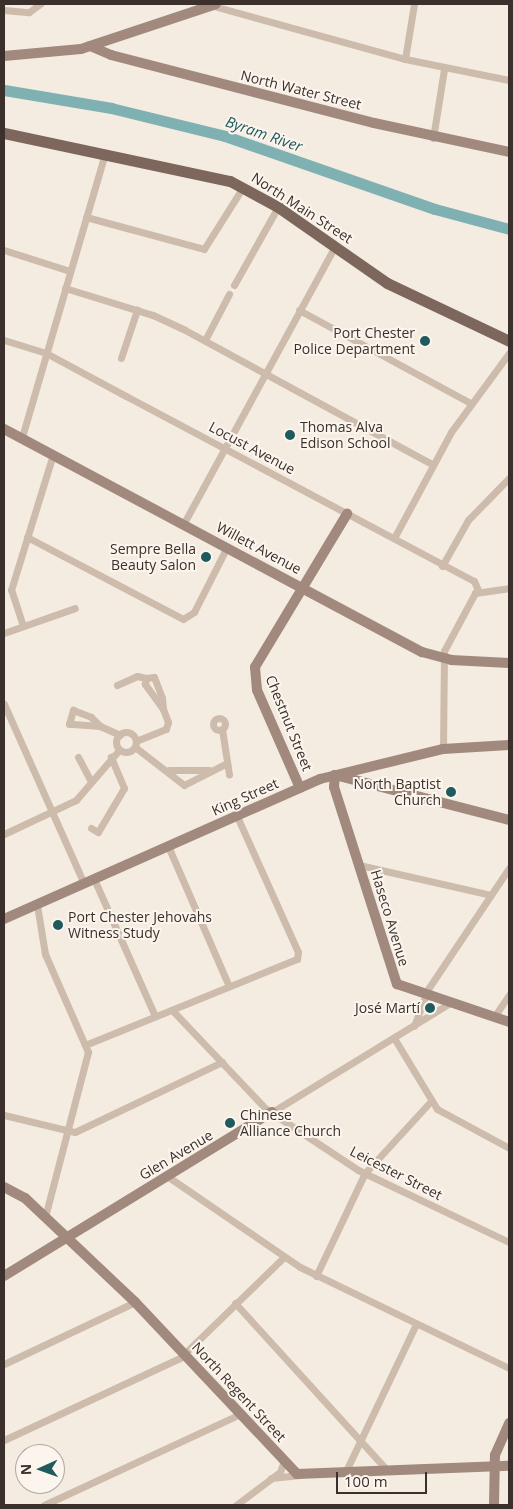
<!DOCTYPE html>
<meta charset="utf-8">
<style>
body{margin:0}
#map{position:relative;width:513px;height:1509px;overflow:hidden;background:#f4ebe1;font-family:"Open Sans",sans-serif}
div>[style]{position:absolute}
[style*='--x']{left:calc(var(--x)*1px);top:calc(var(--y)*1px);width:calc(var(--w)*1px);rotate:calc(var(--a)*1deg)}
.river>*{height:11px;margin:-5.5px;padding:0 5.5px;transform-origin:5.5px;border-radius:5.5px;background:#7fb0b2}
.street>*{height:7px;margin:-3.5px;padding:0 3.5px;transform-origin:3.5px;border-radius:3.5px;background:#cdbbac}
.street>.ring{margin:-3.5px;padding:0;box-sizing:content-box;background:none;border:7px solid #cdbbac;border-radius:50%}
.secondary>*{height:10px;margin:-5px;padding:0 5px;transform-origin:5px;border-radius:5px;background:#a18a7d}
.primary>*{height:11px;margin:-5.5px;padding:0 5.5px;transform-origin:5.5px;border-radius:5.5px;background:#7d675c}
.dots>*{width:14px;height:14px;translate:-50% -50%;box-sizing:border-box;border:2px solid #fbf5ee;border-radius:50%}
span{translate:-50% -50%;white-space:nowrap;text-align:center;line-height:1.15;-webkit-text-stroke:4px #fbf5ee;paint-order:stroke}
.street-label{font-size:14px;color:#3b302b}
.poi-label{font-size:14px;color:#3b302b}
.right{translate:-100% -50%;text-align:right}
.left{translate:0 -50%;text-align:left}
.water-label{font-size:15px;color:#1f5a5e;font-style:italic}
.frame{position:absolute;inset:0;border:5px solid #3b302b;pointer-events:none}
.north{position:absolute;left:15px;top:1444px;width:50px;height:50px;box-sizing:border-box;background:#fbf5ee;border:1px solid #aea6a0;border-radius:50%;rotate:268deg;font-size:14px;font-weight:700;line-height:20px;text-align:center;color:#3b302b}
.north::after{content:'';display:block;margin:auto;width:18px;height:22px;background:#1f5a5e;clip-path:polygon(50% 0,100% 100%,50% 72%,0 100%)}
.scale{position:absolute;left:336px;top:1472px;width:91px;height:22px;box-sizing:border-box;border:2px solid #3b302b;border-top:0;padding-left:6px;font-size:15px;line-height:18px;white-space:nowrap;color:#3b302b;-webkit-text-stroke:4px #fbf5ee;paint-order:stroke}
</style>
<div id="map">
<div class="river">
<div style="--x:4;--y:90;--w:109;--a:9.5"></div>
<div style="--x:111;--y:108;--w:117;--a:13.8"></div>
<div style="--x:225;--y:136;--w:222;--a:19.2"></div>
<div style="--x:435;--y:209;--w:77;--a:15.1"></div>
</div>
<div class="street">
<div style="--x:210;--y:5;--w:202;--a:15.5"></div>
<div style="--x:405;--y:59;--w:106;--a:11.4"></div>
<div style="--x:4;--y:10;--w:25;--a:5"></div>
<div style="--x:29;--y:12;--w:14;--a:-36"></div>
<div style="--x:405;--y:59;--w:56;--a:-80.7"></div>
<div style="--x:433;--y:138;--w:70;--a:-80.9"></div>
<div style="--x:86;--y:217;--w:122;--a:15.2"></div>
<div style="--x:204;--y:249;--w:73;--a:-57.8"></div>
<div style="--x:4;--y:250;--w:69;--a:17.7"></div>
<div style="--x:234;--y:285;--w:90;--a:-60.6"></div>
<div style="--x:65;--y:288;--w:92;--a:17.1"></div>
<div style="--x:153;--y:315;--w:35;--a:25"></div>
<div style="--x:185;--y:330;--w:281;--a:28.5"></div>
<div style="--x:299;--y:310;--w:195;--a:28.5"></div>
<div style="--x:4;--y:340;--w:44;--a:17.2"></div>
<div style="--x:46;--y:353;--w:91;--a:28.3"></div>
<div style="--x:126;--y:396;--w:394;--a:28"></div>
<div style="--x:474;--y:581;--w:12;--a:66"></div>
<div style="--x:205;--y:340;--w:52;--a:-62.4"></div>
<div style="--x:121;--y:358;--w:51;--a:-71.6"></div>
<div style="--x:22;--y:437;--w:296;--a:-73.7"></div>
<div style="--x:184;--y:523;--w:315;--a:-61.4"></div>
<div style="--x:27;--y:537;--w:176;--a:27.7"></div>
<div style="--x:183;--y:619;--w:13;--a:-32"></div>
<div style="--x:194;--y:612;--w:73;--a:-63.1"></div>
<div style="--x:394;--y:538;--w:120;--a:-61.7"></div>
<div style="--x:451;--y:432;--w:98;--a:-53.7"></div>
<div style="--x:442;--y:566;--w:53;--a:-60.5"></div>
<div style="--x:468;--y:520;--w:59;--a:-45.7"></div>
<div style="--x:23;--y:626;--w:38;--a:-108"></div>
<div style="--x:11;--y:590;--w:142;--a:-72.8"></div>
<div style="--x:4;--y:633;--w:75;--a:-19.4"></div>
<div style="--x:154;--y:677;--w:22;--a:69"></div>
<div style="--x:162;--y:698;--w:11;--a:85"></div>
<div style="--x:163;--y:709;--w:31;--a:-126"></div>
<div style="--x:145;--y:684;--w:6;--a:-81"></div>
<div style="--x:146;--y:678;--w:8;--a:-7"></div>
<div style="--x:117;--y:685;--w:22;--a:-24"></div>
<div style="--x:137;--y:676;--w:9;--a:13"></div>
<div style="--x:4;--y:704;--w:197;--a:66"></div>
<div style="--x:73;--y:710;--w:19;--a:21"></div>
<div style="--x:91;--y:717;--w:13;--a:45"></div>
<div style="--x:100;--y:726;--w:31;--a:-176"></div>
<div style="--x:69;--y:724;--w:15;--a:-74"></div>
<div class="ring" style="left:213px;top:718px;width:5px;height:5px"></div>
<div style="--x:100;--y:726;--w:22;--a:24"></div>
<div style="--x:222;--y:729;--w:46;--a:81.2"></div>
<div class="ring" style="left:116px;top:732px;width:13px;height:13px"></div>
<div style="--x:136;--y:741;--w:32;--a:-22"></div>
<div style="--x:166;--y:729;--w:7;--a:-74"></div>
<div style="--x:168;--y:722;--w:14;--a:-111"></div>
<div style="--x:135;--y:747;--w:62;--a:37.8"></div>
<div style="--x:184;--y:785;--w:46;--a:-27.1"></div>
<div style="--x:443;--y:749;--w:98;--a:-89.4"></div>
<div style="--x:444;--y:651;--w:66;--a:-61.9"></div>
<div style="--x:475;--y:593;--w:34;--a:-8"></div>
<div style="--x:78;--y:757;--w:27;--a:62"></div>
<div style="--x:169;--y:770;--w:40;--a:0"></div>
<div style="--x:91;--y:828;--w:8;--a:30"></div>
<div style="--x:98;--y:832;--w:51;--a:-59.4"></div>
<div style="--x:124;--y:788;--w:34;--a:-113"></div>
<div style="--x:4;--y:834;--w:80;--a:-25.3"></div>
<div style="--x:76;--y:800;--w:66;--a:-49.3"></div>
<div style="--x:168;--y:846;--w:153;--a:66.5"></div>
<div style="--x:359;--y:865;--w:135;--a:12.8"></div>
<div style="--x:94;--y:879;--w:150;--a:66"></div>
<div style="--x:37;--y:905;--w:50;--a:80.7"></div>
<div style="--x:45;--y:954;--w:107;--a:66.3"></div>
<div style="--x:88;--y:1052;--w:171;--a:104.6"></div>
<div style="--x:172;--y:1010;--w:137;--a:46.5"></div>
<div style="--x:266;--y:1109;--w:110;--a:33.5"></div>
<div style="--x:358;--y:1170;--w:167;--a:25.5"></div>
<div style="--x:494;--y:1017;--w:27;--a:-56"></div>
<div style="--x:414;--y:1026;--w:40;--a:-69"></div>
<div style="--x:428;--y:989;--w:146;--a:-56.2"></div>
<div style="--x:394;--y:1038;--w:83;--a:58.8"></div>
<div style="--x:437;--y:1109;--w:82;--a:28.4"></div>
<div style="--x:85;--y:1045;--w:229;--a:-22.1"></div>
<div style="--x:297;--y:959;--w:7;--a:-82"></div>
<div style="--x:298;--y:952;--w:149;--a:-114.2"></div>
<div style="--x:272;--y:1112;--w:209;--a:-31.5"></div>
<div style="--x:4;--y:1115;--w:73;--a:13.5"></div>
<div style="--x:75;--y:1132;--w:163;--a:-25.5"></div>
<div style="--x:167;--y:1176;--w:161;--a:34.4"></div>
<div style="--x:300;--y:1267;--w:232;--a:25.8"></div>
<div style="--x:316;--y:1276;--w:114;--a:-64.6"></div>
<div style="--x:365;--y:1173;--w:98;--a:-47.5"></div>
<div style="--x:235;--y:1303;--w:227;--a:47.7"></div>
<div style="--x:4;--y:1364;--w:145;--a:-25.3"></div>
<div style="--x:4;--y:1440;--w:194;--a:-25"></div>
<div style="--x:180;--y:1358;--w:145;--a:-44.2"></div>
<div style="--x:345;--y:1473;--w:165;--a:-64.5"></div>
<div style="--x:271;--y:1478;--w:29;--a:-6"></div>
<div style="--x:44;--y:1505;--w:216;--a:-24.9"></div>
<div style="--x:236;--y:1505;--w:55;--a:-36.9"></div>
<div style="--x:280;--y:1472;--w:12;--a:-70"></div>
</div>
<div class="secondary">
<div style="--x:90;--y:46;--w:23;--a:23"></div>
<div style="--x:111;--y:55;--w:272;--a:14.5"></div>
<div style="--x:374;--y:123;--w:138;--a:12.1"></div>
<div style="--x:4;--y:56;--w:77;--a:-5.2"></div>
<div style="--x:81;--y:49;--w:142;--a:-18.4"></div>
<div style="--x:4;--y:429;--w:474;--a:28.1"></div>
<div style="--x:422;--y:652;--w:30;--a:15"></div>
<div style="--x:451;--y:660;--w:58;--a:3"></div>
<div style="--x:300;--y:788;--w:107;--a:-113.7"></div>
<div style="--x:257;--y:690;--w:23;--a:-95"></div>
<div style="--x:255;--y:667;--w:179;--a:-59"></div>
<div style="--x:509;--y:820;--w:180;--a:-165.5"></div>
<div style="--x:335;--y:775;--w:12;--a:95"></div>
<div style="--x:334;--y:787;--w:207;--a:72.3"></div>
<div style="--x:397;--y:984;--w:118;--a:18.7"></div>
<div style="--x:4;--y:919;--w:346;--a:-23.9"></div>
<div style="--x:320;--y:779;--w:127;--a:-13.7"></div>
<div style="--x:443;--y:749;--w:66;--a:-3.5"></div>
<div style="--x:4;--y:1187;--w:24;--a:28"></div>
<div style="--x:25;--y:1198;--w:151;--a:43.4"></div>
<div style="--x:135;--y:1302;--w:236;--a:46.7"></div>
<div style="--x:297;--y:1474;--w:212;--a:-2.2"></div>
<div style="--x:4;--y:1276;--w:314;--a:-31.5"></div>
<div style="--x:494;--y:1505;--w:50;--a:-88.9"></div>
<div style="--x:495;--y:1455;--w:35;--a:-66"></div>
</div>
<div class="primary">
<div style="--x:4;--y:133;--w:231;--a:12"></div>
<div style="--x:230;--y:181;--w:55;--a:28.4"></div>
<div style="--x:278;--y:207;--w:133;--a:34.9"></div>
<div style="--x:387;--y:283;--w:135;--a:25.4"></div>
</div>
<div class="dots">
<div style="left:425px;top:341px;background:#1f5a5e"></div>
<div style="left:290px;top:435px;background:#1f5a5e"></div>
<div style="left:206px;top:557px;background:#1f5a5e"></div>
<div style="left:451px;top:792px;background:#1f5a5e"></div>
<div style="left:58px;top:925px;background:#1f5a5e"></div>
<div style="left:430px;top:1008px;background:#1f5a5e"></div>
<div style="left:230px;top:1123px;background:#1f5a5e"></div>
</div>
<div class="street-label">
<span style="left:301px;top:90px;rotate:14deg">North Water Street</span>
<span style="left:302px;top:208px;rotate:33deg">North Main Street</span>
<span style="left:252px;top:448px;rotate:28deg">Locust Avenue</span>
<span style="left:259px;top:548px;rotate:28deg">Willett Avenue</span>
<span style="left:289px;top:723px;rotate:68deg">Chestnut Street</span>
<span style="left:245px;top:797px;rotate:-24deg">King Street</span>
<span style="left:390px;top:918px;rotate:73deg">Haseco Avenue</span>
<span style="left:176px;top:1155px;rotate:-31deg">Glen Avenue</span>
<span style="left:396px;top:1173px;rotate:27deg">Leicester Street</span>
<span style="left:239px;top:1392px;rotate:47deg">North Regent Street</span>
</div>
<div class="poi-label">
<span class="right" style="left:415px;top:341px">Port Chester<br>Police Department</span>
<span class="left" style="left:300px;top:435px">Thomas Alva<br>Edison School</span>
<span class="right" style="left:196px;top:557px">Sempre Bella<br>Beauty Salon</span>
<span class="right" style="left:441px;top:792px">North Baptist<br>Church</span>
<span class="left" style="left:68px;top:925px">Port Chester Jehovahs<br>Witness Study</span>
<span class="right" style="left:420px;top:1008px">José Martí</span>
<span class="left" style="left:240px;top:1123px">Chinese<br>Alliance Church</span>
</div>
<div class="water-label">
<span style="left:264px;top:134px;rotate:19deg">Byram River</span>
</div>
<div class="frame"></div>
<div class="north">N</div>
<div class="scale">100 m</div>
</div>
